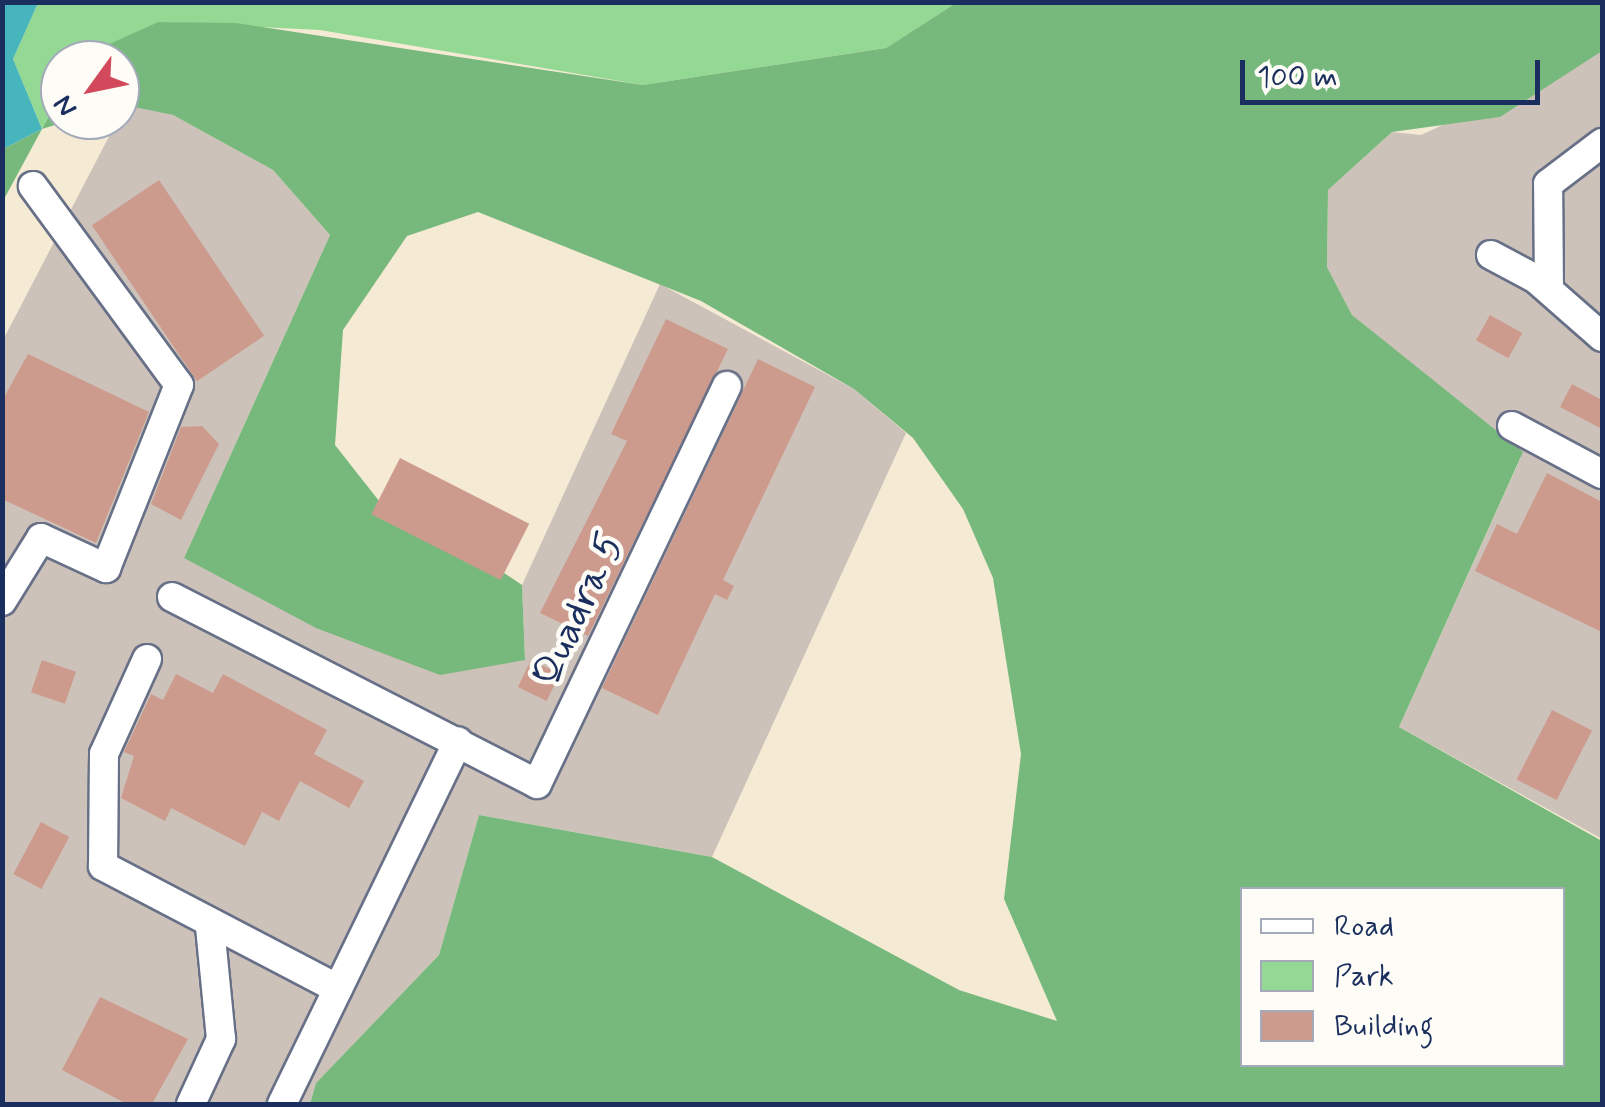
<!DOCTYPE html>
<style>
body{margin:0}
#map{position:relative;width:1605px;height:1107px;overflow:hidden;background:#f5ead4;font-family:Mynerve,sans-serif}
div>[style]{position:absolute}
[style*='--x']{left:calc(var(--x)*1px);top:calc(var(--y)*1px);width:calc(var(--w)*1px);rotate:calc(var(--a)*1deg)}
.industrial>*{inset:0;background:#cdc2b9}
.green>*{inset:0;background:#94d993}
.forest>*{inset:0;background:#77b97d}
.water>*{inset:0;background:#46b5bc}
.building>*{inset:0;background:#cd9b8d;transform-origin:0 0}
.roads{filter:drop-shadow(2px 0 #677087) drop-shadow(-2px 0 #677087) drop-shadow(0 2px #677087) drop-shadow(0 -2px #677087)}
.minor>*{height:28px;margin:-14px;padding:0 14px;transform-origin:14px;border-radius:14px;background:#fff}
span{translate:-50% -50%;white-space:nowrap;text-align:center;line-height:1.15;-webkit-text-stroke:9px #fdfcf7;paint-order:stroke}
.street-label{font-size:40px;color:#1b2f5e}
.frame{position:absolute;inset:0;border:5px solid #1b2f5e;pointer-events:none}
.legend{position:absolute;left:1240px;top:887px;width:325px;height:180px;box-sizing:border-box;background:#fdfcf7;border:2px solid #a3aaba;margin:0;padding:12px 18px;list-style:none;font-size:30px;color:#1b2f5e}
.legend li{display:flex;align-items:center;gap:20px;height:50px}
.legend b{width:50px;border:2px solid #a3aaba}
.north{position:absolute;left:40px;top:40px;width:100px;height:100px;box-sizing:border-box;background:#fdfcf7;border:2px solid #a3aaba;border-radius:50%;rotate:237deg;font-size:28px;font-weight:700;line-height:40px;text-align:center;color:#1b2f5e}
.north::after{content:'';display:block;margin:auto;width:35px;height:45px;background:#d1495b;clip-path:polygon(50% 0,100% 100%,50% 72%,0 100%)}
.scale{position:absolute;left:1240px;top:60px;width:300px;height:45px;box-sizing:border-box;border:5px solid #1b2f5e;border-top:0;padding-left:12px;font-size:30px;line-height:35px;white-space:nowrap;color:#1b2f5e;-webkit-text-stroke:8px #fdfcf7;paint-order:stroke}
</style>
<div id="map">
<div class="industrial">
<div style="clip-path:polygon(1602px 51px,1602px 839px,1399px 727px,1521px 457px,1352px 315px,1327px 267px,1328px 190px,1392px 132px,1421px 135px)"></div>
<div style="clip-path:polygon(127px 102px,173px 115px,273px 170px,330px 235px,184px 558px,525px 660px,522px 585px,660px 284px,854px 389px,906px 433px,712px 857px,479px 815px,439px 955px,316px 1083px,310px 1104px,3px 1104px,2px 342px)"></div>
</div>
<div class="green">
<div style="clip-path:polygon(38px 3px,956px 3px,886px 48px,643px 85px,320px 30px,158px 22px,80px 60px,60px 60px,60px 96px,42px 129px,13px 59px)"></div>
</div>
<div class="forest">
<div style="clip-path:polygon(evenodd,956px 3px,1602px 3px,1602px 51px,1500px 117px,1392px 132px,1328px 190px,1327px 267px,1352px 315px,1523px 452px,1399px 727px,1602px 841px,1602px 1104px,310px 1104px,316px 1083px,439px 955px,479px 815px,712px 857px,959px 990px,1057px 1021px,1004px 899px,1021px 754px,993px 578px,963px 509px,913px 438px,854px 389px,701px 301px,478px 212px,407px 236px,343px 330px,335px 445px,383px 506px,442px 531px,522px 585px,525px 660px,440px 675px,316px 628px,184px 558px,330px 235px,273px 170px,173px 115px,120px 104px,120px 60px,81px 57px,158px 22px,236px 23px,643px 85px,886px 48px,956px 3px,1242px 890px,1562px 890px,1562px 1064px,1242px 1064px,1242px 890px)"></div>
<div style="clip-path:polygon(60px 96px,60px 120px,71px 120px,42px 129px,3px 201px,3px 149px,42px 129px)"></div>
</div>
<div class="water">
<div style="clip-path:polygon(3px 2px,38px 3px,13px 59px,42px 129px,3px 149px)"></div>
</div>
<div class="building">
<div style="left:159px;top:180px;width:188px;height:81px;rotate:56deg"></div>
<div style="left:1490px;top:315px;width:37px;height:29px;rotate:29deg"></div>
<div style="clip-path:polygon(666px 319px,728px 349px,588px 636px,540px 613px,627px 441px,611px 434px)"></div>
<div style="clip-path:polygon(28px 354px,149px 412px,96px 543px,2px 499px,2px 401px)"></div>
<div style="clip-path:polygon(758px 359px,815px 387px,723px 580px,734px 586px,727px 600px,715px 594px,658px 715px,602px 688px)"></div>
<div style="clip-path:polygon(1572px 384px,1602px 400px,1602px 429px,1560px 407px)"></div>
<div style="clip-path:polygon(202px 426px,219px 444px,181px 520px,151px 504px,181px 427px)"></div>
<div style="left:400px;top:458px;width:145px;height:63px;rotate:27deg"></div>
<div style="clip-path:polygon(1547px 473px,1602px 502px,1602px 632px,1475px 571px,1497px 524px,1517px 534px)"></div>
<div style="left:42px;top:660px;width:36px;height:34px;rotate:19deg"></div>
<div style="left:531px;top:660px;width:32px;height:30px;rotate:26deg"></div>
<div style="clip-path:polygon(176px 674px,213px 693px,223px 674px,327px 730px,314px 754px,364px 781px,349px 808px,300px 781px,279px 821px,262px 812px,245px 846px,171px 808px,165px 821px,121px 798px,134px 756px,124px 752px,151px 694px,163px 700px)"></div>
<div style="left:1552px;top:710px;width:45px;height:78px;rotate:27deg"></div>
<div style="left:41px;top:822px;width:32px;height:59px;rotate:28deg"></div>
<div style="clip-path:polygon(100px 997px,188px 1039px,152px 1104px,127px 1104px,62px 1070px)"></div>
</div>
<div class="roads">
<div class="minor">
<div style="--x:1491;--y:255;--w:51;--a:28.1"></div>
<div style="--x:1536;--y:279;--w:88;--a:41.3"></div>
<div style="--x:1549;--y:289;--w:105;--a:-90.5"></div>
<div style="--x:1548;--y:184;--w:68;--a:-37.2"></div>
<div style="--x:1512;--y:426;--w:102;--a:28.1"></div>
<div style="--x:172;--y:597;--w:410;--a:27.1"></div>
<div style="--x:537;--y:784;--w:441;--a:-64.5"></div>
<div style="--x:2;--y:601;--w:74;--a:-58.2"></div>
<div style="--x:41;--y:538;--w:72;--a:24.8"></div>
<div style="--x:106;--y:568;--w:197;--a:-68.3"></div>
<div style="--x:179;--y:385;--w:247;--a:-126.3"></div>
<div style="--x:147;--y:659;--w:104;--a:114.4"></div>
<div style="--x:104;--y:754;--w:112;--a:90.5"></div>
<div style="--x:103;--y:866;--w:265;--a:27.6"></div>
<div style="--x:191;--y:1104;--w:72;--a:-65.2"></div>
<div style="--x:221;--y:1039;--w:113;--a:-95.6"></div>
<div style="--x:282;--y:1104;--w:403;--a:-64.1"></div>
</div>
</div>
<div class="street-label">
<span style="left:579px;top:610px;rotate:-65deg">Quadra 5</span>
</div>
<div class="frame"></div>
<ul class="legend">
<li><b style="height:12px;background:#fff"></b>Road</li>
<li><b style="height:28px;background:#94d993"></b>Park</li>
<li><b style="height:28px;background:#cd9b8d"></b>Building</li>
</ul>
<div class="north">N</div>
<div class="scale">100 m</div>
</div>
